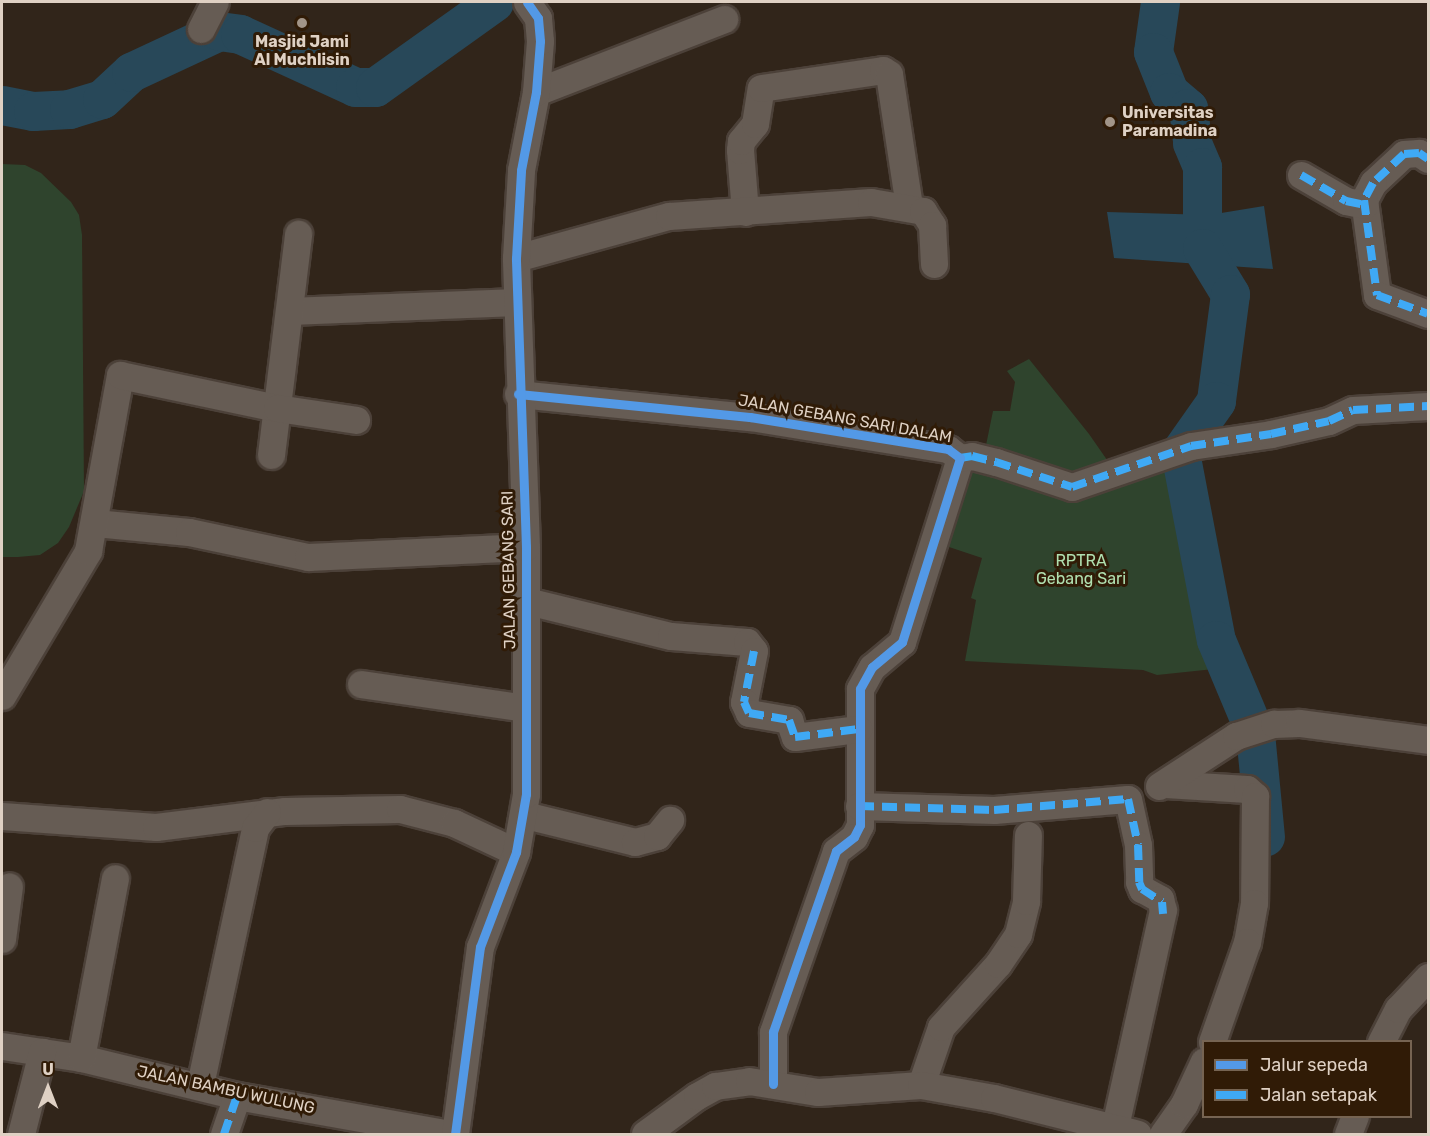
<!DOCTYPE html>
<style>
body{margin:0}
#map{position:relative;width:1430px;height:1136px;overflow:hidden;background:#31251a;font-family:Rubik,sans-serif}
div>[style]{position:absolute}
[style*='--x']{left:calc(var(--x)*1px);top:calc(var(--y)*1px);width:calc(var(--w)*1px);rotate:calc(var(--a)*1deg)}
.green>*{inset:0;background:#2f442d}
.water>*{inset:0;background:#284859}
.river>*{height:39px;margin:-19.5px;padding:0 19.5px;transform-origin:19.5px;border-radius:19.5px;background:#284859}
.roads{filter:drop-shadow(2px 0 #4c4139) drop-shadow(-2px 0 #4c4139) drop-shadow(0 2px #4c4139) drop-shadow(0 -2px #4c4139)}
.minor>*{height:27px;margin:-13.5px;padding:0 13.5px;transform-origin:13.5px;border-radius:13.5px;background:#665c54}
.quiet>*{height:8px;margin-top:-4px;transform-origin:0;background:repeating-linear-gradient(90deg,#3fa9f5 0 15px,transparent 0 23px)}
.cycleway>*{height:9px;margin:-4.5px;padding:0 4.5px;transform-origin:4.5px;border-radius:4.5px;background:#5399e6}
.dots>*{width:16px;height:16px;translate:-50% -50%;box-sizing:border-box;border:3px solid #301b06;border-radius:50%}
span{translate:-50% -50%;white-space:nowrap;text-align:center;line-height:1.15;-webkit-text-stroke:6px #301b06;paint-order:stroke}
.poi-label{font-size:16px;color:#dfd1c4;font-weight:700}
.left{translate:0 -50%;text-align:left}
.street-label{font-size:16px;color:#dfd1c4}
.park-label{font-size:16px;color:#b0e0b0}
.frame{position:absolute;inset:0;border:3px solid #dfd1c4;pointer-events:none}
.legend{position:absolute;left:1202px;top:1040px;width:210px;height:78px;box-sizing:border-box;background:#301b06;border:2px solid #766452;margin:0;padding:8px 10px;list-style:none;font-size:18px;color:#dfd1c4}
.legend li{display:flex;align-items:center;gap:12px;height:30px}
.legend b{width:30px;border:2px solid #766452}
.north{position:absolute;left:18px;top:1058px;width:60px;height:60px;-webkit-text-stroke:4px #301b06;paint-order:stroke;rotate:0deg;font-size:16px;font-weight:700;line-height:24px;text-align:center;color:#dfd1c4}
.north::after{content:'';display:block;margin:auto;width:21px;height:27px;background:#dfd1c4;clip-path:polygon(50% 0,100% 100%,50% 72%,0 100%)}
</style>
<div id="map">
<div class="green">
<div style="clip-path:polygon(2px 164px,25px 165px,41px 173px,71px 202px,79px 215px,82px 235px,84px 491px,69px 527px,58px 543px,40px 555px,18px 557px,2px 557px)"></div>
<div style="clip-path:polygon(1029px 359px,1089px 434px,1121px 480px,1176px 460px,1199px 607px,1214px 669px,1157px 675px,1143px 670px,965px 661px,976px 600px,971px 598px,982px 558px,940px 544px,966px 461px,984px 455px,993px 411px,1010px 411px,1015px 382px,1007px 371px)"></div>
</div>
<div class="water">
<div style="clip-path:polygon(1264px 206px,1273px 269px,1114px 258px,1107px 212px,1209px 215px)"></div>
</div>
<div class="river">
<div style="--x:1160;--y:2;--w:50;--a:98"></div>
<div style="--x:1153;--y:52;--w:43;--a:68.2"></div>
<div style="--x:1169;--y:92;--w:25;--a:40"></div>
<div style="--x:1188;--y:108;--w:35;--a:83"></div>
<div style="--x:1192;--y:143;--w:26;--a:67"></div>
<div style="--x:1202;--y:167;--w:81;--a:90"></div>
<div style="--x:1202;--y:248;--w:54;--a:58.7"></div>
<div style="--x:1230;--y:294;--w:108;--a:97.5"></div>
<div style="--x:1216;--y:401;--w:62;--a:125.2"></div>
<div style="--x:1180;--y:452;--w:191;--a:79.2"></div>
<div style="--x:1216;--y:640;--w:101;--a:67.2"></div>
<div style="--x:1255;--y:733;--w:104;--a:84.5"></div>
<div style="--x:2;--y:105;--w:32;--a:11"></div>
<div style="--x:33;--y:111;--w:36;--a:-3"></div>
<div style="--x:69;--y:109;--w:34;--a:-17"></div>
<div style="--x:102;--y:99;--w:40;--a:-43"></div>
<div style="--x:131;--y:72;--w:97;--a:-25"></div>
<div style="--x:219;--y:31;--w:21;--a:8"></div>
<div style="--x:240;--y:34;--w:127;--a:24.7"></div>
<div style="--x:355;--y:87;--w:20;--a:0"></div>
<div style="--x:375;--y:87;--w:146;--a:-35.5"></div>
</div>
<div class="roads">
<div class="minor">
<div style="--x:201;--y:29;--w:30;--a:-63"></div>
<div style="--x:536;--y:92;--w:202;--a:-21.2"></div>
<div style="--x:1428;--y:159;--w:11;--a:-146"></div>
<div style="--x:1419;--y:153;--w:15;--a:176"></div>
<div style="--x:1404;--y:154;--w:42;--a:136.9"></div>
<div style="--x:1373;--y:183;--w:19;--a:118"></div>
<div style="--x:1364;--y:200;--w:96;--a:82.2"></div>
<div style="--x:1377;--y:295;--w:54;--a:20.4"></div>
<div style="--x:1301;--y:175;--w:52;--a:30"></div>
<div style="--x:1346;--y:201;--w:19;--a:12"></div>
<div style="--x:745;--y:212;--w:62;--a:-94.6"></div>
<div style="--x:740;--y:150;--w:9;--a:-84"></div>
<div style="--x:741;--y:141;--w:22;--a:-51"></div>
<div style="--x:755;--y:124;--w:36;--a:-81"></div>
<div style="--x:761;--y:88;--w:123;--a:-8.4"></div>
<div style="--x:883;--y:70;--w:7;--a:34"></div>
<div style="--x:889;--y:74;--w:134;--a:81.4"></div>
<div style="--x:516;--y:258;--w:159;--a:-15.4"></div>
<div style="--x:669;--y:216;--w:202;--a:-4"></div>
<div style="--x:871;--y:202;--w:53;--a:9.8"></div>
<div style="--x:923;--y:211;--w:17;--a:57"></div>
<div style="--x:932;--y:225;--w:39;--a:87"></div>
<div style="--x:290;--y:311;--w:226;--a:-2.3"></div>
<div style="--x:518;--y:394;--w:233;--a:5.7"></div>
<div style="--x:750;--y:417;--w:201;--a:9.2"></div>
<div style="--x:948;--y:449;--w:15;--a:37"></div>
<div style="--x:960;--y:458;--w:193;--a:107.5"></div>
<div style="--x:902;--y:642;--w:39;--a:140"></div>
<div style="--x:872;--y:667;--w:25;--a:119"></div>
<div style="--x:860;--y:689;--w:136;--a:90"></div>
<div style="--x:860;--y:825;--w:13;--a:117"></div>
<div style="--x:854;--y:837;--w:23;--a:142"></div>
<div style="--x:836;--y:851;--w:192;--a:109.2"></div>
<div style="--x:773;--y:1032;--w:52;--a:90"></div>
<div style="--x:271;--y:455;--w:223;--a:-83"></div>
<div style="--x:960;--y:458;--w:12;--a:-9"></div>
<div style="--x:972;--y:456;--w:25;--a:14"></div>
<div style="--x:996;--y:462;--w:80;--a:18.2"></div>
<div style="--x:1072;--y:487;--w:126;--a:-19"></div>
<div style="--x:1191;--y:446;--w:81;--a:-8.5"></div>
<div style="--x:1271;--y:434;--w:59;--a:-12.6"></div>
<div style="--x:1329;--y:421;--w:26;--a:-25"></div>
<div style="--x:1353;--y:410;--w:75;--a:-3.1"></div>
<div style="--x:95;--y:523;--w:94;--a:5.5"></div>
<div style="--x:189;--y:532;--w:122;--a:11.9"></div>
<div style="--x:308;--y:557;--w:218;--a:-2.6"></div>
<div style="--x:527;--y:601;--w:148;--a:13.7"></div>
<div style="--x:671;--y:636;--w:76;--a:4.5"></div>
<div style="--x:747;--y:642;--w:11;--a:52"></div>
<div style="--x:754;--y:651;--w:52;--a:101.1"></div>
<div style="--x:744;--y:702;--w:12;--a:66"></div>
<div style="--x:749;--y:713;--w:41;--a:9.9"></div>
<div style="--x:789;--y:720;--w:18;--a:71"></div>
<div style="--x:795;--y:737;--w:64;--a:-7.2"></div>
<div style="--x:361;--y:684;--w:166;--a:8.3"></div>
<div style="--x:2;--y:696;--w:169;--a:-59.3"></div>
<div style="--x:88;--y:551;--w:179;--a:-79.7"></div>
<div style="--x:120;--y:375;--w:160;--a:11.9"></div>
<div style="--x:277;--y:408;--w:80;--a:8.6"></div>
<div style="--x:1165;--y:784;--w:82;--a:3.5"></div>
<div style="--x:1247;--y:789;--w:11;--a:41"></div>
<div style="--x:1255;--y:796;--w:107;--a:90.5"></div>
<div style="--x:1254;--y:903;--w:40;--a:100"></div>
<div style="--x:1247;--y:942;--w:106;--a:109.3"></div>
<div style="--x:1159;--y:786;--w:92;--a:-33"></div>
<div style="--x:1236;--y:736;--w:40;--a:-18"></div>
<div style="--x:1274;--y:724;--w:25;--a:-2"></div>
<div style="--x:1299;--y:723;--w:130;--a:7.5"></div>
<div style="--x:859;--y:806;--w:135;--a:1.7"></div>
<div style="--x:994;--y:810;--w:134;--a:-4.7"></div>
<div style="--x:1128;--y:799;--w:47;--a:77.7"></div>
<div style="--x:1138;--y:845;--w:37;--a:88"></div>
<div style="--x:1139;--y:882;--w:8;--a:67"></div>
<div style="--x:1142;--y:889;--w:21;--a:29"></div>
<div style="--x:1160;--y:899;--w:11;--a:75"></div>
<div style="--x:1163;--y:910;--w:222;--a:102.5"></div>
<div style="--x:525;--y:815;--w:113;--a:13.8"></div>
<div style="--x:635;--y:842;--w:23;--a:-15"></div>
<div style="--x:657;--y:836;--w:21;--a:-51"></div>
<div style="--x:2;--y:816;--w:154;--a:4.1"></div>
<div style="--x:156;--y:827;--w:130;--a:-7.1"></div>
<div style="--x:285;--y:811;--w:115;--a:-1"></div>
<div style="--x:400;--y:809;--w:56;--a:14.5"></div>
<div style="--x:454;--y:823;--w:68;--a:25.1"></div>
<div style="--x:2;--y:939;--w:53;--a:-82.5"></div>
<div style="--x:1381;--y:1042;--w:37;--a:-63"></div>
<div style="--x:1398;--y:1009;--w:44;--a:-46.8"></div>
<div style="--x:2;--y:1046;--w:80;--a:8.6"></div>
<div style="--x:81;--y:1058;--w:161;--a:13.7"></div>
<div style="--x:237;--y:1096;--w:217;--a:10.1"></div>
<div style="--x:81;--y:1058;--w:183;--a:-79.3"></div>
<div style="--x:200;--y:1085;--w:263;--a:-77.9"></div>
<div style="--x:255;--y:828;--w:20;--a:-53"></div>
<div style="--x:921;--y:1085;--w:61;--a:-71"></div>
<div style="--x:941;--y:1027;--w:85;--a:-47.9"></div>
<div style="--x:998;--y:964;--w:36;--a:-56"></div>
<div style="--x:1018;--y:934;--w:34;--a:-76"></div>
<div style="--x:1026;--y:901;--w:66;--a:-88.3"></div>
<div style="--x:21;--y:1134;--w:85;--a:-75.6"></div>
<div style="--x:224;--y:1134;--w:40;--a:-71.1"></div>
<div style="--x:455;--y:1134;--w:189;--a:-82.4"></div>
<div style="--x:480;--y:947;--w:102;--a:-69.2"></div>
<div style="--x:516;--y:852;--w:59;--a:-80.2"></div>
<div style="--x:526;--y:794;--w:247;--a:-90"></div>
<div style="--x:526;--y:547;--w:289;--a:-92"></div>
<div style="--x:516;--y:258;--w:88;--a:-86.7"></div>
<div style="--x:521;--y:170;--w:79;--a:-79.1"></div>
<div style="--x:536;--y:92;--w:51;--a:-85.5"></div>
<div style="--x:540;--y:41;--w:23;--a:-95"></div>
<div style="--x:538;--y:18;--w:19;--a:-125"></div>
<div style="--x:645;--y:1134;--w:64;--a:-36.2"></div>
<div style="--x:697;--y:1096;--w:21;--a:-29"></div>
<div style="--x:715;--y:1086;--w:34;--a:-8"></div>
<div style="--x:749;--y:1081;--w:70;--a:9.1"></div>
<div style="--x:818;--y:1092;--w:103;--a:-3.9"></div>
<div style="--x:921;--y:1085;--w:74;--a:10.1"></div>
<div style="--x:994;--y:1098;--w:148;--a:14"></div>
<div style="--x:1163;--y:1134;--w:37;--a:-55"></div>
<div style="--x:1184;--y:1104;--w:47;--a:-65.1"></div>
<div style="--x:1348;--y:1134;--w:19;--a:-69"></div>
</div>
</div>
<div class="quiet">
<div style="--x:1428;--y:159;--w:11;--a:-146"></div>
<div style="--x:1419;--y:153;--w:15;--a:176"></div>
<div style="--x:1404;--y:154;--w:42;--a:136.9"></div>
<div style="--x:1373;--y:183;--w:19;--a:118"></div>
<div style="--x:1364;--y:200;--w:96;--a:82.2"></div>
<div style="--x:1377;--y:295;--w:54;--a:20.4"></div>
<div style="--x:1301;--y:175;--w:52;--a:30"></div>
<div style="--x:1346;--y:201;--w:19;--a:12"></div>
<div style="--x:960;--y:458;--w:12;--a:-9"></div>
<div style="--x:972;--y:456;--w:25;--a:14"></div>
<div style="--x:996;--y:462;--w:80;--a:18.2"></div>
<div style="--x:1072;--y:487;--w:126;--a:-19"></div>
<div style="--x:1191;--y:446;--w:81;--a:-8.5"></div>
<div style="--x:1271;--y:434;--w:59;--a:-12.6"></div>
<div style="--x:1329;--y:421;--w:26;--a:-25"></div>
<div style="--x:1353;--y:410;--w:75;--a:-3.1"></div>
<div style="--x:754;--y:651;--w:52;--a:101.1"></div>
<div style="--x:744;--y:702;--w:12;--a:66"></div>
<div style="--x:749;--y:713;--w:41;--a:9.9"></div>
<div style="--x:789;--y:720;--w:18;--a:71"></div>
<div style="--x:795;--y:737;--w:64;--a:-7.2"></div>
<div style="--x:859;--y:806;--w:135;--a:1.7"></div>
<div style="--x:994;--y:810;--w:134;--a:-4.7"></div>
<div style="--x:1128;--y:799;--w:47;--a:77.7"></div>
<div style="--x:1138;--y:845;--w:37;--a:88"></div>
<div style="--x:1139;--y:882;--w:8;--a:67"></div>
<div style="--x:1142;--y:889;--w:24;--a:33"></div>
<div style="--x:1162;--y:902;--w:12;--a:85"></div>
<div style="--x:224;--y:1134;--w:40;--a:-71.1"></div>
</div>
<div class="cycleway">
<div style="--x:518;--y:394;--w:233;--a:5.7"></div>
<div style="--x:750;--y:417;--w:201;--a:9.2"></div>
<div style="--x:948;--y:449;--w:15;--a:37"></div>
<div style="--x:960;--y:458;--w:193;--a:107.5"></div>
<div style="--x:902;--y:642;--w:39;--a:140"></div>
<div style="--x:872;--y:667;--w:25;--a:119"></div>
<div style="--x:860;--y:689;--w:136;--a:90"></div>
<div style="--x:860;--y:825;--w:13;--a:117"></div>
<div style="--x:854;--y:837;--w:23;--a:142"></div>
<div style="--x:836;--y:851;--w:192;--a:109.2"></div>
<div style="--x:773;--y:1032;--w:52;--a:90"></div>
<div style="--x:455;--y:1134;--w:189;--a:-82.4"></div>
<div style="--x:480;--y:947;--w:102;--a:-69.2"></div>
<div style="--x:516;--y:852;--w:59;--a:-80.2"></div>
<div style="--x:526;--y:794;--w:247;--a:-90"></div>
<div style="--x:526;--y:547;--w:289;--a:-92"></div>
<div style="--x:516;--y:258;--w:88;--a:-86.7"></div>
<div style="--x:521;--y:170;--w:79;--a:-79.1"></div>
<div style="--x:536;--y:92;--w:51;--a:-85.5"></div>
<div style="--x:540;--y:41;--w:23;--a:-95"></div>
<div style="--x:538;--y:18;--w:19;--a:-125"></div>
</div>
<div class="dots">
<div style="left:302px;top:23px;background:#a29588"></div>
<div style="left:1110px;top:122px;background:#a29588"></div>
</div>
<div class="poi-label">
<span style="left:302px;top:51px">Masjid Jami<br>Al Muchlisin</span>
<span class="left" style="left:1122px;top:122px">Universitas<br>Paramadina</span>
</div>
<div class="street-label">
<span style="left:845px;top:419px;rotate:10deg">JALAN GEBANG SARI DALAM</span>
<span style="left:509px;top:570px;rotate:-91deg">JALAN GEBANG SARI</span>
<span style="left:226px;top:1090px;rotate:12deg">JALAN BAMBU WULUNG</span>
</div>
<div class="park-label">
<span style="left:1081px;top:570px">RPTRA<br>Gebang Sari</span>
</div>
<div class="frame"></div>
<ul class="legend">
<li><b style="height:8px;background:#5399e6"></b>Jalur sepeda</li>
<li><b style="height:8px;background:#3fa9f5"></b>Jalan setapak</li>
</ul>
<div class="north">U</div>
</div>
